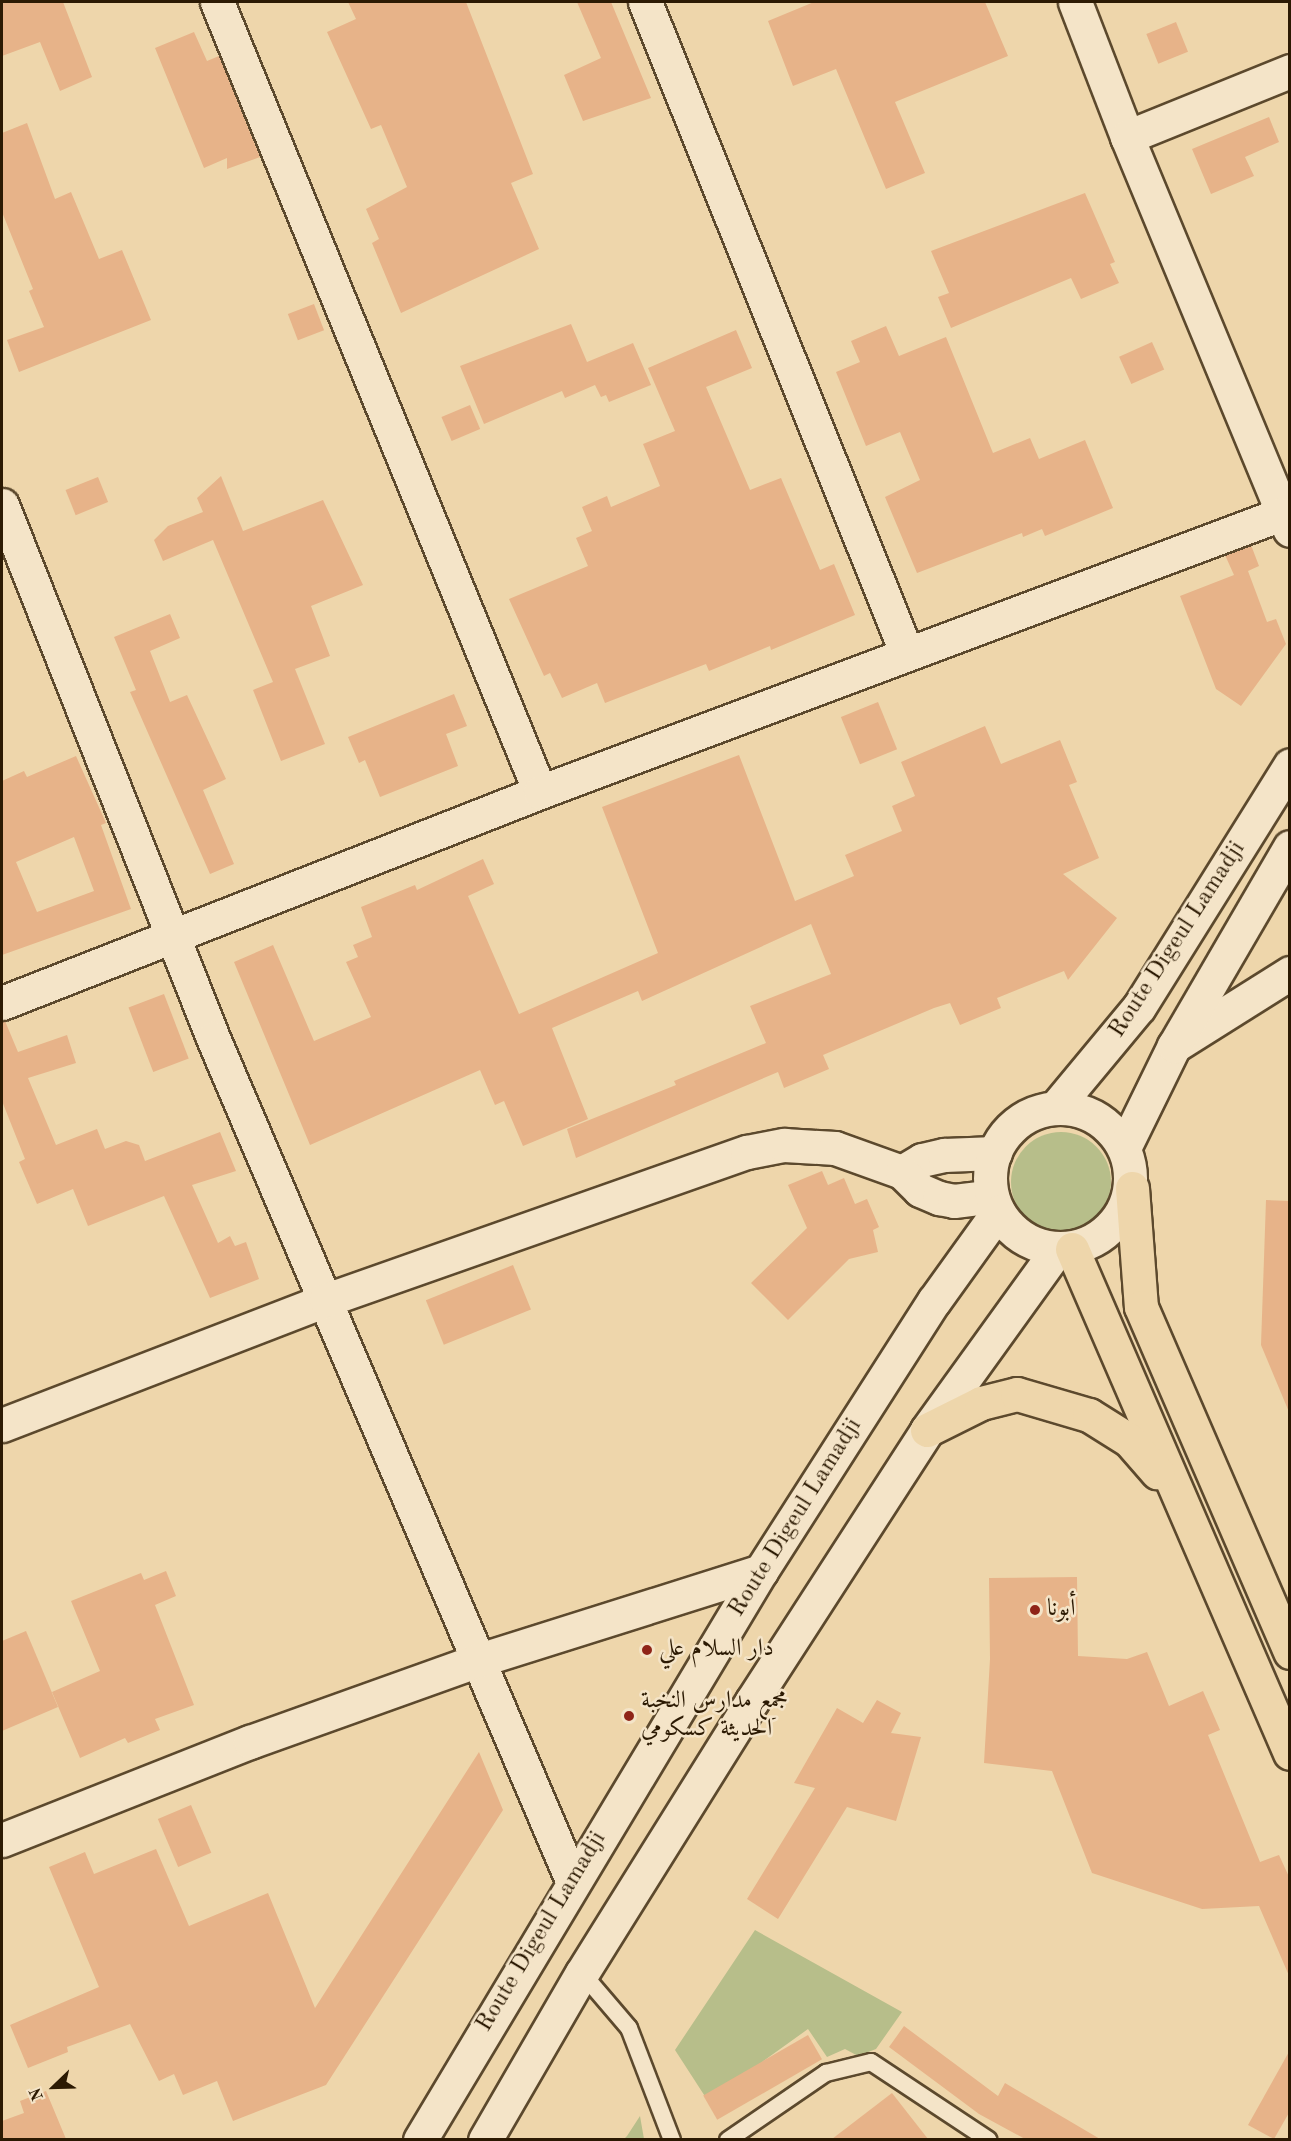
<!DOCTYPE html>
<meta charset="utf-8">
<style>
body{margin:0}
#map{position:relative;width:1291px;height:2141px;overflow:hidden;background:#eed6ab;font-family:"Old Standard TT",Amiri,serif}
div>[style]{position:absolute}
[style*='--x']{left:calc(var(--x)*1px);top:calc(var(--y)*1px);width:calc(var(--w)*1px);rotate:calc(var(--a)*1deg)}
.green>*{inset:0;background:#b7be8a}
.round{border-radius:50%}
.building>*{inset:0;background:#e7b389;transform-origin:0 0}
.roads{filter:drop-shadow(2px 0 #5c492d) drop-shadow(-2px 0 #5c492d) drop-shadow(0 2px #5c492d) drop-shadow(0 -2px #5c492d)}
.lane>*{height:16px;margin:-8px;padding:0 8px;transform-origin:8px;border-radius:8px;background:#f4e4c8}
.street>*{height:33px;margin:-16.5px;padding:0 16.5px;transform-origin:16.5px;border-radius:16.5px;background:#f4e4c8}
.secondary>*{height:33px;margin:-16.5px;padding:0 16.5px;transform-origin:16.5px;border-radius:16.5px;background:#f4e4c8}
.secondary>.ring{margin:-16.5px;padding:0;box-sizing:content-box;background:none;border:33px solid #f4e4c8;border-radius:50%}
.primary>*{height:33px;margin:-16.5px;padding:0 16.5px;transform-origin:16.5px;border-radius:16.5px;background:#eed6ab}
.dots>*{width:16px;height:16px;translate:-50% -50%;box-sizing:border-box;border:3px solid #f4e4c8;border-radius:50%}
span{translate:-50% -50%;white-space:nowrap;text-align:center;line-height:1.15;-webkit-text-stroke:5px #f4e4c8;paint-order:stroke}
.street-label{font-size:24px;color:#2c1a03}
.poi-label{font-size:24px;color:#2c1a03}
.left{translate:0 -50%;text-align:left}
.frame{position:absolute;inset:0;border:3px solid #2c1a03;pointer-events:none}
.north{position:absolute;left:24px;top:2057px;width:60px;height:60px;-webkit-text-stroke:4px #f4e4c8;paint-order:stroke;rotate:247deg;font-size:16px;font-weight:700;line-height:24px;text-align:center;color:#2c1a03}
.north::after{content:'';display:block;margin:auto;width:21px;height:27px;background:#2c1a03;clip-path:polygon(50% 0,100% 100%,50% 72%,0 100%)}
</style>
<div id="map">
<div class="green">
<div class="round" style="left:1011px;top:1132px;width:100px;height:100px"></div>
<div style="clip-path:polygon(755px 1930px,902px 2012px,876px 2049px,858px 2056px,845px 2049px,827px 2057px,808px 2029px,708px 2101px,675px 2050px)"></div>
<div style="clip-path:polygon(640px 2116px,644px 2139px,624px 2139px,627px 2136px)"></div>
</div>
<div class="building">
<div style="clip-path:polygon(2px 2px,63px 2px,92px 77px,60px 91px,40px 42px,2px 56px)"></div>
<div style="clip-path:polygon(348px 2px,466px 2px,533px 174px,511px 183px,539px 249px,401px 313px,372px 243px,379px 239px,366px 209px,407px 187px,381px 125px,371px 129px,327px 32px,356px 19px)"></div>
<div style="clip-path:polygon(577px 2px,611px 2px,651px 98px,583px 121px,564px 75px,601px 58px)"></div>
<div style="clip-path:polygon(814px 2px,985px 2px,1008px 56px,895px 102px,925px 173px,886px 189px,836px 69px,793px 86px,768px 21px)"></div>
<div style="left:1176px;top:22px;width:32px;height:32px;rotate:68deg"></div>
<div style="clip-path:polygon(194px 32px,207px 61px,219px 56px,260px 157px,227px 169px,227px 158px,204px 168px,155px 48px)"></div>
<div style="clip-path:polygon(1269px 117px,1279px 142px,1245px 157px,1254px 176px,1211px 194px,1192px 149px)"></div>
<div style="clip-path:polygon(27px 123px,55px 199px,71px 192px,99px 259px,122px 250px,151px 320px,19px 372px,7px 340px,44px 327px,29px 291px,33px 289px,2px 212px,2px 133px)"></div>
<div style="clip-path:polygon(1085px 193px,1115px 262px,1110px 264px,1119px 283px,1081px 299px,1071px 278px,951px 328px,938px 297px,949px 293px,931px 251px)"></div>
<div style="left:314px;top:304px;width:28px;height:28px;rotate:69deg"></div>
<div style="clip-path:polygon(571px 324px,587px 362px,633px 343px,651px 385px,609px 402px,606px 395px,601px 397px,595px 385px,565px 398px,562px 391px,484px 424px,460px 366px)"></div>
<div style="clip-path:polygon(886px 326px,899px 356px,946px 337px,993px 453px,1030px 438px,1039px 459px,1085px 440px,1113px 508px,1045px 536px,1042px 529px,1023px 537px,1022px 533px,917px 573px,885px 497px,920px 480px,900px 432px,866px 446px,836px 372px,860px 362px,851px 341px)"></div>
<div style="clip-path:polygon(736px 330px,752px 368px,706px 387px,750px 490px,781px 478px,820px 570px,834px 564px,855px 615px,771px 650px,770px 646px,709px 671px,706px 664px,605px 703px,597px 683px,562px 698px,550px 673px,544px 676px,509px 599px,588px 566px,576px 538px,592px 531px,582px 507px,607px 496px,611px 507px,660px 486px,643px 444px,675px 431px,648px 368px)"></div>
<div style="left:1152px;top:342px;width:30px;height:36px;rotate:66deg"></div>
<div style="left:470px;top:405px;width:26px;height:31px;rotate:67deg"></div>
<div style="clip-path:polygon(221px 476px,243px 531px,323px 500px,363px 585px,311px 606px,330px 656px,295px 669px,325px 744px,281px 761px,253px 690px,273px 682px,213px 540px,163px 561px,154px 540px,168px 526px,203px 512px,197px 498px)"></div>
<div style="left:98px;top:477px;width:27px;height:35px;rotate:68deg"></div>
<div style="clip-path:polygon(1251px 545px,1259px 566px,1248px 571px,1267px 622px,1276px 619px,1286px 644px,1241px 706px,1216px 689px,1180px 596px,1234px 575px,1225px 555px)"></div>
<div style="clip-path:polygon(170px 614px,180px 638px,150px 651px,170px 702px,187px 695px,226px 779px,203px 790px,234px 864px,210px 874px,130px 692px,136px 690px,114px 637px)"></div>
<div style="clip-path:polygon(454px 694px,467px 726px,446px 734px,458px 766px,380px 797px,365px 760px,359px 763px,348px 737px)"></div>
<div style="left:878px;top:702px;width:51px;height:40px;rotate:68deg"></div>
<div style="clip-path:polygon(985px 726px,1001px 764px,1060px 740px,1077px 782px,1069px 785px,1099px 858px,1063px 874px,1117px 918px,1068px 980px,1064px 971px,997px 998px,1001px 1008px,960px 1025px,950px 1003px,934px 1008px,823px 1055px,829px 1069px,784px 1088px,778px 1072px,576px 1158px,567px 1129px,676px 1085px,674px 1081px,766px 1043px,750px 1006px,831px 974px,811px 924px,642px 1001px,638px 991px,552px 1028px,588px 1119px,523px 1146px,504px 1101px,495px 1105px,480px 1070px,310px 1145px,234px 962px,273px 945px,314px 1041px,371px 1017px,346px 962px,358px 957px,353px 945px,372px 937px,361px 907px,415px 885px,417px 890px,483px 859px,494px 884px,468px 896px,519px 1014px,658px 953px,602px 807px,739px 755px,795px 901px,854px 876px,845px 855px,902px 831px,892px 806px,915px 796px,901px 762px)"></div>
<div style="clip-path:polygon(evenodd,76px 756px,106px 823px,101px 825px,131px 909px,2px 955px,2px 781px,24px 771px,27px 777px,76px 756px,74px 837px,94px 891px,37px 912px,16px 862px,74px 837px)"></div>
<div style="left:164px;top:994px;width:69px;height:38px;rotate:69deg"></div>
<div style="clip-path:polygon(2px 1021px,5px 1021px,18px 1052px,67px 1035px,76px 1063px,28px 1078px,56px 1145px,97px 1129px,105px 1149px,126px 1141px,139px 1145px,145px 1161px,220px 1132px,236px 1171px,192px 1185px,218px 1243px,230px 1236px,235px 1246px,246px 1242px,259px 1279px,210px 1298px,164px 1196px,88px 1226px,73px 1189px,37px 1204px,19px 1162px,25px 1159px,2px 1101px)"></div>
<div style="clip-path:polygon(822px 1171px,828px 1185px,844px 1178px,855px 1204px,867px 1199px,879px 1227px,873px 1230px,878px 1252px,849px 1259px,788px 1320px,751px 1283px,807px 1228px,788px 1185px)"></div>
<div style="clip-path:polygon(1266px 1200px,1290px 1201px,1289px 1412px,1261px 1345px)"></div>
<div style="left:513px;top:1265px;width:48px;height:94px;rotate:68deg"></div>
<div style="clip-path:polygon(166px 1571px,176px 1596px,155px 1605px,194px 1705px,155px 1719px,160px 1730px,128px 1743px,125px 1738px,80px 1758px,52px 1692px,100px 1671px,71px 1601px,141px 1573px,144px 1580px)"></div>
<div style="clip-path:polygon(1077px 1577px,1078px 1656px,1127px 1659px,1147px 1652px,1169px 1706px,1203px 1691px,1220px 1730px,1208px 1735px,1260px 1862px,1279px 1855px,1290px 1879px,1290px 1978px,1259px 1906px,1202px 1909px,1092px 1873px,1052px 1771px,984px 1763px,990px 1659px,989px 1578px)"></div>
<div style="clip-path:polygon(26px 1631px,58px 1707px,2px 1731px,2px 1641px)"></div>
<div style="clip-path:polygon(877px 1700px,901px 1713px,891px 1733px,921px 1737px,896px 1821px,847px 1807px,778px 1919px,747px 1899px,815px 1788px,794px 1783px,837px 1708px,863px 1723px)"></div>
<div style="clip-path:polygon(479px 1752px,503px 1810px,326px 2085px,233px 2121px,217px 2081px,183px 2095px,174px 2074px,159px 2081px,130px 2024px,67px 2047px,68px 2052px,28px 2068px,10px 2025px,99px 1987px,49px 1867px,85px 1852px,94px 1874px,156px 1849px,189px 1926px,268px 1893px,315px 2008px)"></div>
<div style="left:191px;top:1805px;width:52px;height:36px;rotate:67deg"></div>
<div style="clip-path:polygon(904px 2026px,998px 2096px,1005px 2083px,1100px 2139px,1025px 2139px,979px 2114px,889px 2047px)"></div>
<div style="left:808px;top:2035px;width:28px;height:121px;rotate:60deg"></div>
<div style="clip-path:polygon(1290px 2050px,1290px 2111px,1274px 2139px,1248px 2125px)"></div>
<div style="clip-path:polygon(46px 2091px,66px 2139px,2px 2139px,2px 2121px,24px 2113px,20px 2101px)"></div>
<div style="clip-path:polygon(892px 2093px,928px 2139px,832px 2139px)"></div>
</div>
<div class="roads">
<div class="lane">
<div style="--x:582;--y:1973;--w:72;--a:49.5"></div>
<div style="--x:629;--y:2028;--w:120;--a:69"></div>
<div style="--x:728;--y:2140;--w:119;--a:-34.4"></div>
<div style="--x:826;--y:2073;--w:46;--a:-13.7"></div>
<div style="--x:871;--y:2062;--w:141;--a:33.5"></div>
</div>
<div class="street">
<div style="--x:217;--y:2;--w:853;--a:67.76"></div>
<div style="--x:645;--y:2;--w:703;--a:68.11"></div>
<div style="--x:1075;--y:2;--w:145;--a:68.9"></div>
<div style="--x:1127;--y:137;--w:425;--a:67.5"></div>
<div style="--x:1127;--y:137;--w:176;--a:-22"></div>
<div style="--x:2;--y:505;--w:573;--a:68.4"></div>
<div style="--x:213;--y:1038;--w:915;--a:66.91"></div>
<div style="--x:2;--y:1003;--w:578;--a:-21.41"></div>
<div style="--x:540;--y:792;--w:791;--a:-20.56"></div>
<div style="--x:1174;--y:1046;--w:137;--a:-32.2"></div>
<div style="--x:902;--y:1172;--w:23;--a:-31"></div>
<div style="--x:922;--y:1160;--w:23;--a:-13"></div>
<div style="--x:944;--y:1155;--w:51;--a:-2.2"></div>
<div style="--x:2;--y:1425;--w:347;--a:-21.1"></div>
<div style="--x:326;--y:1300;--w:446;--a:-19.4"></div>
<div style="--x:747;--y:1152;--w:38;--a:-11"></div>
<div style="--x:784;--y:1145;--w:51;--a:3.4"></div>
<div style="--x:835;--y:1148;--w:71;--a:19.7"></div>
<div style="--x:902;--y:1172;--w:25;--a:45"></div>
<div style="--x:920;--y:1190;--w:21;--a:23"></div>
<div style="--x:939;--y:1198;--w:15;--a:11"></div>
<div style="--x:954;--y:1201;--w:38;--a:-7"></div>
<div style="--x:2;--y:1840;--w:267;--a:-21.6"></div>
<div style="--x:250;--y:1742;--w:240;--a:-19.7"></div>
<div style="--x:476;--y:1661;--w:299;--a:-17.5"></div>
</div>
<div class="secondary">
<div class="ring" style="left:990px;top:1108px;width:107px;height:107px"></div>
<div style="--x:1055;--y:1108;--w:131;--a:-50.3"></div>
<div style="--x:1139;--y:1007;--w:285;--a:-58"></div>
<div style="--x:1124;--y:1148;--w:114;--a:-63.9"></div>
<div style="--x:1174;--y:1046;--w:230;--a:-59.8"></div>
<div style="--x:420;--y:2140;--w:663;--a:-59.07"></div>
<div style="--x:761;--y:1571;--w:321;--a:-57.4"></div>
<div style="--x:934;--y:1301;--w:110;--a:-54.3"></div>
<div style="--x:485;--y:2140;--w:193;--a:-59.9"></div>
<div style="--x:582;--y:1973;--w:321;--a:-58"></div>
<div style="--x:752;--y:1701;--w:323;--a:-57.1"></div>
<div style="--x:927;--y:1430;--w:222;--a:-54.2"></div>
</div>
<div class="primary">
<div style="--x:1132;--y:1188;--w:119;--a:85.7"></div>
<div style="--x:1141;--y:1307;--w:376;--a:66.6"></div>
<div style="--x:1072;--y:1249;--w:549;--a:66.61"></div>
<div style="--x:927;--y:1430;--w:60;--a:-26.6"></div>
<div style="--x:981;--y:1403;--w:37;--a:-14"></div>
<div style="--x:1017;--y:1394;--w:75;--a:16.3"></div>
<div style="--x:1089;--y:1415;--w:47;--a:32"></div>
<div style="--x:1129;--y:1440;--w:43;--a:48.8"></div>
</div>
</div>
<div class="dots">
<div style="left:1035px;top:1610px;background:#8f2418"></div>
<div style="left:647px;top:1650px;background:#8f2418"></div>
<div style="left:629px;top:1716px;background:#8f2418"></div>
</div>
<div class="street-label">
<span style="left:1178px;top:940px;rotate:-57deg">Route Digeul Lamadji</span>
<span style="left:796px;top:1518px;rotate:-58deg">Route Digeul Lamadji</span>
<span style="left:542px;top:1932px;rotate:-59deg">Route Digeul Lamadji</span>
</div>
<div class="poi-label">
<span class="left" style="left:1047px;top:1610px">أبونا</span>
<span class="left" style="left:659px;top:1650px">دار السلام علي</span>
<span class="left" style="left:641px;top:1716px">مجمع مدارس النخبة<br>الحديثة كسكومي</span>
</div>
<div class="frame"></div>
<div class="north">N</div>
</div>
